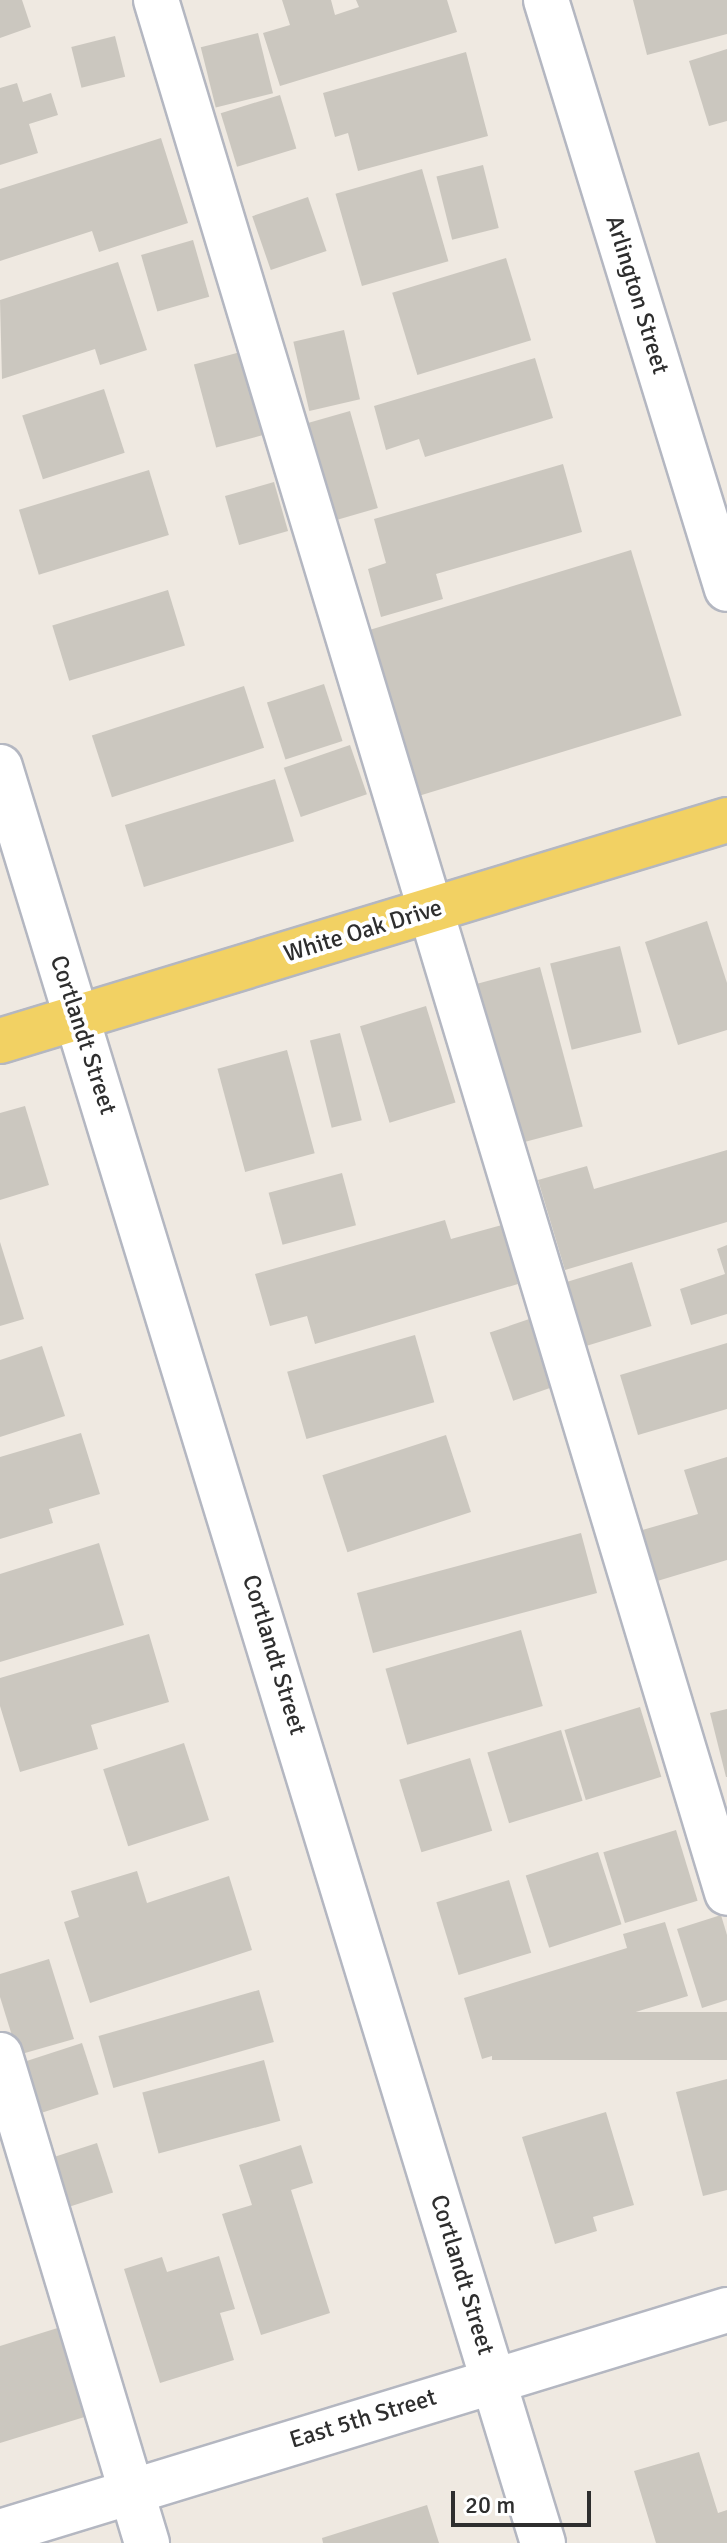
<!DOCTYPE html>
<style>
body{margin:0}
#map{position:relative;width:727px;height:2543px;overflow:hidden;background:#efe9e1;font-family:Signika,sans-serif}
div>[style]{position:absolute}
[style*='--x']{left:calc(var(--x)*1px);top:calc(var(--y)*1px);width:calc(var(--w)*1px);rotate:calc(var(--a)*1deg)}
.building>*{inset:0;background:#cbc7bf;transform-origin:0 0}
.roads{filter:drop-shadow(2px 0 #b4b7c1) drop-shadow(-2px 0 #b4b7c1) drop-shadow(0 2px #b4b7c1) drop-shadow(0 -2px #b4b7c1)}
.minor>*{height:44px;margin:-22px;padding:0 22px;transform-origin:22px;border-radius:22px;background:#fff}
.major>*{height:44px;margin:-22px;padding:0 22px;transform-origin:22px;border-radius:22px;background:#f2d163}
span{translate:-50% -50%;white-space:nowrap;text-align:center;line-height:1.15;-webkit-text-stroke:8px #fff;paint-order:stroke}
.street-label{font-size:24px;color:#2e2e2e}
.scale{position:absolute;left:451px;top:2491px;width:140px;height:36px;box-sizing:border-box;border:4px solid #2e2e2e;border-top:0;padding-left:10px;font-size:24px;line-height:28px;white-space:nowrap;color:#2e2e2e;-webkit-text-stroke:6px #fff;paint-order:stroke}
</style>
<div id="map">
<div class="building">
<div style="clip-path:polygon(0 0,22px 0,31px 27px,0 38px)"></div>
<div style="clip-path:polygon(282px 0,331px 0,335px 15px,359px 7px,356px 0,447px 0,457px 32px,280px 86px,263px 33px,290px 25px)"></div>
<div style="clip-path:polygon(633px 0,727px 0,727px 34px,647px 55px)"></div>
<div style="left:258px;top:33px;width:62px;height:59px;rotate:76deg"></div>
<div style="left:115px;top:36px;width:42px;height:45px;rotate:76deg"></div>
<div style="clip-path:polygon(727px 49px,727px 121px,709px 126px,689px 61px)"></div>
<div style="clip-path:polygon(466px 52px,488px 136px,358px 171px,348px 133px,335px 137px,323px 93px)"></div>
<div style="clip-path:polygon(17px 83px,23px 102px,51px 93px,58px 115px,29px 124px,38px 153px,0 165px,0 88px)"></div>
<div style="left:280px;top:95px;width:56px;height:62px;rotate:73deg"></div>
<div style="clip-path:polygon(161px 138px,188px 223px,99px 252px,92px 231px,0 261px,0 189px)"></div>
<div style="left:483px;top:165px;width:65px;height:48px;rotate:76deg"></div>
<div style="left:422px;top:169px;width:96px;height:90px;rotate:74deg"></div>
<div style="left:308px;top:197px;width:57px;height:59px;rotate:71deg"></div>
<div style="left:193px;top:240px;width:59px;height:54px;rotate:74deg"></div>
<div style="left:506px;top:258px;width:86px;height:119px;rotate:73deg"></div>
<div style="clip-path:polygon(118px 262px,147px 350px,100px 365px,95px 349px,2px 379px,0 300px)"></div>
<div style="left:344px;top:330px;width:71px;height:52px;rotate:77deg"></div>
<div style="left:248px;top:350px;width:86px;height:56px;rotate:75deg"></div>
<div style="clip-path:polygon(535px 358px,553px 418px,425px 457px,419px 439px,386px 450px,374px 406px)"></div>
<div style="left:104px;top:389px;width:67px;height:86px;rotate:72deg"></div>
<div style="left:350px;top:411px;width:101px;height:52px;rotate:74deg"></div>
<div style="clip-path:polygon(563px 464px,582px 532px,436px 574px,443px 599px,381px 617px,368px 569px,386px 563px,374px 519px)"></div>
<div style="left:149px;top:470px;width:68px;height:136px;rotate:73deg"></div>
<div style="left:274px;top:482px;width:51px;height:51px;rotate:74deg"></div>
<div style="left:631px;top:550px;width:173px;height:282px;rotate:73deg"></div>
<div style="left:168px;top:590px;width:58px;height:121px;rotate:73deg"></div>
<div style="left:324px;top:684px;width:60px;height:60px;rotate:72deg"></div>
<div style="left:244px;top:686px;width:65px;height:160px;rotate:72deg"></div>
<div style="left:350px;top:745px;width:52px;height:70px;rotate:71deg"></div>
<div style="left:275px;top:779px;width:65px;height:157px;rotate:73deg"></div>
<div style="clip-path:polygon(707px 921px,727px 983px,727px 1030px,678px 1045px,645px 942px)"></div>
<div style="left:620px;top:946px;width:89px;height:72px;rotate:76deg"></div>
<div style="left:540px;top:967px;width:165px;height:67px;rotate:75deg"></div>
<div style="left:426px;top:1006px;width:101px;height:69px;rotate:73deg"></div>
<div style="left:340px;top:1033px;width:90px;height:31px;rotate:76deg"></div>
<div style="left:287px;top:1050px;width:107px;height:72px;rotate:75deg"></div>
<div style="clip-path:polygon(25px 1106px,49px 1185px,0 1200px,0 1113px)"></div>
<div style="clip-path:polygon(727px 1150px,727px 1222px,565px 1270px,538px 1180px,587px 1166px,594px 1189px)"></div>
<div style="left:342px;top:1173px;width:54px;height:76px;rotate:75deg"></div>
<div style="clip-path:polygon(445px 1220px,451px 1239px,502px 1225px,518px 1284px,315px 1344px,307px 1316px,270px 1326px,255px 1274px)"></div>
<div style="clip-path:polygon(0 1242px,24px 1319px,0 1326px)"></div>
<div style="clip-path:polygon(727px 1245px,727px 1314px,691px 1325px,680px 1289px,725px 1274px,717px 1249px)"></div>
<div style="left:632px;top:1262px;width:67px;height:71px;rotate:73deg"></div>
<div style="left:538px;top:1316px;width:72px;height:51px;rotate:71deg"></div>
<div style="left:415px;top:1335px;width:70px;height:133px;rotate:74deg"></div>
<div style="clip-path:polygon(727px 1343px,727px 1409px,638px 1435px,620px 1375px)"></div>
<div style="clip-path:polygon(42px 1346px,65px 1416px,0 1437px,0 1360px)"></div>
<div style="clip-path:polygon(81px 1433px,100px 1494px,49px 1509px,53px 1523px,0 1539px,0 1457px)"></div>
<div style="left:446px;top:1435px;width:81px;height:130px;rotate:72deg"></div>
<div style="clip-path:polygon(727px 1457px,727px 1560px,654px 1582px,639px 1531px,698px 1514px,684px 1470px)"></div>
<div style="left:581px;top:1533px;width:62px;height:232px;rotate:75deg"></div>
<div style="clip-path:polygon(99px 1543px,124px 1625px,0 1662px,0 1574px)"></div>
<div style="left:521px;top:1630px;width:79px;height:141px;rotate:74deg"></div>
<div style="clip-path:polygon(149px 1634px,169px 1702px,91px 1725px,98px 1749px,20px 1772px,0 1706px,0 1678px)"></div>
<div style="left:640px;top:1707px;width:73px;height:79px;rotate:73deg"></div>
<div style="clip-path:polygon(727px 1709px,727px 1777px,726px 1777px,710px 1713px)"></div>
<div style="left:561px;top:1730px;width:74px;height:77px;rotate:73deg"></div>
<div style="left:184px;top:1743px;width:81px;height:85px;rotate:72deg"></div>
<div style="left:470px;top:1758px;width:76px;height:74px;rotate:73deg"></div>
<div style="left:676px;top:1830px;width:74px;height:76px;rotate:73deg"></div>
<div style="left:598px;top:1852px;width:76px;height:76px;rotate:72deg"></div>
<div style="clip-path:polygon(137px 1871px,147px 1903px,229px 1876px,252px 1950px,90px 2003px,64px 1922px,79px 1917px,71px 1891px)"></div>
<div style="left:509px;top:1880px;width:76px;height:76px;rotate:73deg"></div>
<div style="clip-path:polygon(721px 1915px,727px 1935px,727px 2000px,702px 2008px,677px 1929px)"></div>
<div style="clip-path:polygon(665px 1922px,688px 1996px,482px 2059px,464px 1998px,627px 1948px,623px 1934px)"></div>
<div style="clip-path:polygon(49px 1959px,74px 2039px,18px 2055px,0 1997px,0 1974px)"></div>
<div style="left:259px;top:1990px;width:54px;height:167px;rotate:74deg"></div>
<div style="left:727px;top:2012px;width:48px;height:235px;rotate:90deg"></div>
<div style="left:82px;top:2043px;width:54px;height:59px;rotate:72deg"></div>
<div style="left:264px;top:2060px;width:63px;height:126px;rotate:75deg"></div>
<div style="clip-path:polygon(727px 2079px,727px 2190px,703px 2196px,676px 2092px)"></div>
<div style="clip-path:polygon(606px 2112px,634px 2205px,593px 2217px,597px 2231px,555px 2244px,522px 2137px)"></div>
<div style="left:97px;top:2143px;width:52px;height:46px;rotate:72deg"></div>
<div style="clip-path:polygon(301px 2145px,313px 2183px,291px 2190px,330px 2313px,261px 2335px,222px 2214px,252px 2205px,239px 2165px)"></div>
<div style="clip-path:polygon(219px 2256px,235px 2309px,220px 2313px,234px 2360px,160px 2383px,124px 2269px,162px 2257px,167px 2272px)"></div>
<div style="clip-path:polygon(64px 2326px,91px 2415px,0 2443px,0 2346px)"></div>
<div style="clip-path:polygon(699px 2452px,718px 2513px,727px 2510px,727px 2543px,656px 2543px,634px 2471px)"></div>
<div style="clip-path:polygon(427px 2505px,439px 2543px,323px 2543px,322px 2538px)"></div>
</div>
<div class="roads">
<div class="minor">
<div style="--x:156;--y:0;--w:1977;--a:73.21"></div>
<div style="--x:546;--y:0;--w:616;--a:72.92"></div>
<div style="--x:0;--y:767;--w:1857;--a:73"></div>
<div style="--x:0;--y:2055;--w:510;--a:73.24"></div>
<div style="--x:0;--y:2532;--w:760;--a:-16.98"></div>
</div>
<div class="major">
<div style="--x:0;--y:1041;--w:760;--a:-16.91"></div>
</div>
</div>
<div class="street-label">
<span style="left:637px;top:295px;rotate:73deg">Arlington Street</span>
<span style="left:363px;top:931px;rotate:-17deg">White Oak Drive</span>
<span style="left:83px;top:1035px;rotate:72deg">Cortlandt Street</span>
<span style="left:274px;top:1655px;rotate:73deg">Cortlandt Street</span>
<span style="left:462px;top:2275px;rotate:73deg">Cortlandt Street</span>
<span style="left:363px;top:2419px;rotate:-17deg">East 5th Street</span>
</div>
<div class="scale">20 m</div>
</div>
